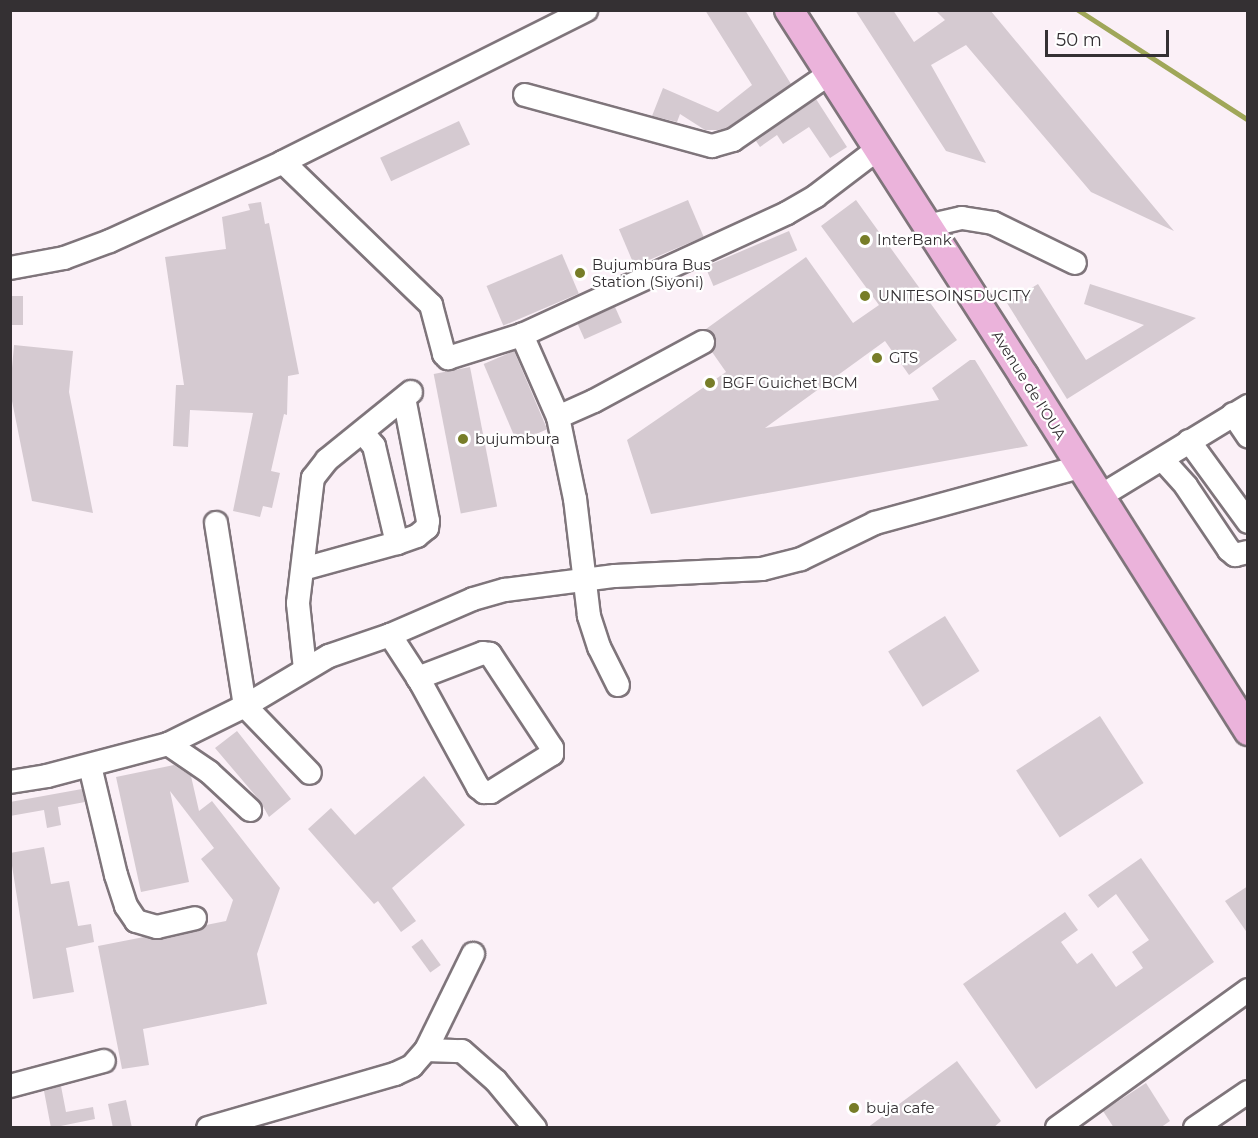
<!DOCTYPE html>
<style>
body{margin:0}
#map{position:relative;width:1258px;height:1138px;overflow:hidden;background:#fbf0f7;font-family:Montserrat,sans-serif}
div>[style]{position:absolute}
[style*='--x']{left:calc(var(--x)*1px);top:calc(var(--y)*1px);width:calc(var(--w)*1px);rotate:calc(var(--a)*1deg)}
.stream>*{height:5px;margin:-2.5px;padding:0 2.5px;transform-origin:2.5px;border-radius:2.5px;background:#a0a759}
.building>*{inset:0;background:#d5cad1;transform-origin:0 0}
.roads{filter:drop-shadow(2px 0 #7f757b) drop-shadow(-2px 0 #7f757b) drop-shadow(0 2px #7f757b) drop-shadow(0 -2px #7f757b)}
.minor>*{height:22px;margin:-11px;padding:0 11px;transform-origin:11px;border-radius:11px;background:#fff}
.major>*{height:28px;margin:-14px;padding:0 14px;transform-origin:14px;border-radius:14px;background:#ebb3db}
.dots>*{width:16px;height:16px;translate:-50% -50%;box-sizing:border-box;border:3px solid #fff;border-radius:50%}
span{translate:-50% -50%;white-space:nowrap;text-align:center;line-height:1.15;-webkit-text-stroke:4.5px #fff;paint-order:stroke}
.poi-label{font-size:15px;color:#343033}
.left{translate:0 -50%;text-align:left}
.street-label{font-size:15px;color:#343033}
.frame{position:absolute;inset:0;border:12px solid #343033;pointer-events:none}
.scale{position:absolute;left:1045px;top:30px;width:124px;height:27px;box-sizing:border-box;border:3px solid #343033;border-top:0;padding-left:8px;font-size:18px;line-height:21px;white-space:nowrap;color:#343033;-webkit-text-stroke:4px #fff;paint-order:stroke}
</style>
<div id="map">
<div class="stream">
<div style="--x:1078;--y:10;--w:202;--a:32.9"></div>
</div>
<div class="building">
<div style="clip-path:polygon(705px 10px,745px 10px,791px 84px,727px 128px,718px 130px,705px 130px,680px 114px,677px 122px,652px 116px,663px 88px,718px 112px,752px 85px)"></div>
<div style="clip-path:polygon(855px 10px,893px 10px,914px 42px,945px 20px,935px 10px,990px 10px,1174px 231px,1091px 192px,966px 45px,931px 65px,986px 163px,946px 151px)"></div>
<div style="clip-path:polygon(816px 99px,847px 147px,830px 158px,809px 127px,783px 144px,777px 135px,760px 147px,756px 141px)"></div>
<div style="left:459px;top:121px;width:26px;height:87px;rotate:65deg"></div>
<div style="left:688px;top:200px;width:40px;height:75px;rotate:67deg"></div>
<div style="clip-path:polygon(856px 200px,957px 340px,909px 375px,885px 341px,765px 428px,939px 400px,932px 388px,970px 360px,975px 360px,1028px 446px,651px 514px,627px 440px,726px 372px,712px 352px,716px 343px,715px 336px,706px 329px,806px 257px,853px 323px,879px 305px,821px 226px)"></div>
<div style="clip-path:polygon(261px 202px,265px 224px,269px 223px,299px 374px,288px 376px,287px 415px,284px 414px,271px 471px,280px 473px,272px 508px,263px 506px,260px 517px,233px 511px,253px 413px,190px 410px,188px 447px,173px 446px,176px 385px,184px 385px,165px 257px,226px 249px,222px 217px,250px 210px,248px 204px)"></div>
<div style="left:789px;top:231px;width:21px;height:91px;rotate:67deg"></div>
<div style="left:562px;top:254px;width:43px;height:82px;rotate:67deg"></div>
<div style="clip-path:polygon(1038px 284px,1086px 360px,1144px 325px,1084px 304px,1090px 284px,1196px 318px,1067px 399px,1007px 303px)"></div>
<div style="left:10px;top:296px;width:13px;height:29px"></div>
<div style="left:615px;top:307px;width:17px;height:41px;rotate:66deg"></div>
<div style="clip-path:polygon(14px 345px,73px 351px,69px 392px,93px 513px,32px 501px,10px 391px)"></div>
<div style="left:514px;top:351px;width:85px;height:33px;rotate:67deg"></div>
<div style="left:470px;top:367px;width:142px;height:37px;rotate:79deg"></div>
<div style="left:945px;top:616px;width:65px;height:67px;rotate:58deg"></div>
<div style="left:1100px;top:716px;width:80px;height:100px;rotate:57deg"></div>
<div style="clip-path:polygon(237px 731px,291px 799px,269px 817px,260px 801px,215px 748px)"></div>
<div style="clip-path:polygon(174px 765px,191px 776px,199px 811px,212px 801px,280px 888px,257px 954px,267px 1004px,143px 1029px,149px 1065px,122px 1069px,98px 946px,144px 937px,160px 940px,198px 931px,206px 925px,226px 921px,233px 900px,201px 859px,214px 848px,170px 791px,189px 882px,141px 892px,116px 777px)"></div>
<div style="clip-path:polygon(424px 776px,465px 825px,392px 888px,416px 921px,401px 932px,378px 901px,374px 904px,308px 829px,331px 808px,355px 835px)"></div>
<div style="clip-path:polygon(82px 789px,85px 802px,58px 807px,61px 825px,47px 828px,44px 810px,10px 816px,10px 802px)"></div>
<div style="clip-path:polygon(44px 847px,51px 884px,69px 881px,78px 926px,91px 924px,94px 942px,66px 948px,74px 992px,33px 999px,10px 853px)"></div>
<div style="clip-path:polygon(1141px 858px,1214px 962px,1036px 1089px,963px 984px,1065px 912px,1078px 930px,1061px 942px,1077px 964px,1092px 953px,1116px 987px,1143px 968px,1132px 952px,1149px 940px,1116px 894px,1098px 908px,1088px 895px)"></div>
<div style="clip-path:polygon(1248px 886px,1248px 934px,1225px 901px)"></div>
<div style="left:422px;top:939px;width:32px;height:13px;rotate:54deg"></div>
<div style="clip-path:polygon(957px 1061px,1001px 1121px,993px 1128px,867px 1128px)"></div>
<div style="clip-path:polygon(1146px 1083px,1170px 1121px,1160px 1128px,1114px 1128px,1103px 1111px)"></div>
<div style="clip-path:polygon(61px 1086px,66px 1112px,93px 1107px,95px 1119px,51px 1128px,44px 1091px)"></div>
<div style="clip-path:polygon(126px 1100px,132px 1128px,113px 1128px,108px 1104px)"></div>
</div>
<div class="roads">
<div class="minor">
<div style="--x:525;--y:95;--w:194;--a:15.3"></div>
<div style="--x:712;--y:146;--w:22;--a:-16"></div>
<div style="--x:733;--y:140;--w:116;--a:-34.5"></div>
<div style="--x:283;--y:162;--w:206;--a:44"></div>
<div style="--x:431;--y:305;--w:51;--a:75.1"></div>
<div style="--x:444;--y:354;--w:6;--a:45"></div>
<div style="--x:448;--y:358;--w:77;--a:-17.3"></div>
<div style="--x:927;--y:226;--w:36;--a:-13"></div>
<div style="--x:962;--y:218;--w:31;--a:9"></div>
<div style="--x:993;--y:223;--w:91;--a:26"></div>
<div style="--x:10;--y:268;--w:55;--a:-10.5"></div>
<div style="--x:64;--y:258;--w:49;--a:-20.3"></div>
<div style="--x:110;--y:241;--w:190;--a:-24.5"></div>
<div style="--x:283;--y:162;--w:339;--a:-26.6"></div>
<div style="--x:1233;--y:414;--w:27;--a:56"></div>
<div style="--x:558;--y:417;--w:39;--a:-24"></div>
<div style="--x:594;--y:401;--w:124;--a:-28.4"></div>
<div style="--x:363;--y:433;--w:17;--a:50"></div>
<div style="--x:374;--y:446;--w:100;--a:76.7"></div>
<div style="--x:1189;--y:441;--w:100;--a:53.9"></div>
<div style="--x:1162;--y:459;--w:36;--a:48"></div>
<div style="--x:1186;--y:486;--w:77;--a:56.1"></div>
<div style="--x:1229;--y:550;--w:8;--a:40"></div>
<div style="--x:1235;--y:555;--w:13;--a:-13"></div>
<div style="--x:1099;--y:497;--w:175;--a:-31.4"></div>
<div style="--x:216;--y:523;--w:185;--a:81"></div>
<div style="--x:245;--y:706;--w:93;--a:45.9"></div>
<div style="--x:303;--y:569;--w:98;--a:-15.5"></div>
<div style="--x:397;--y:543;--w:21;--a:-19"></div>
<div style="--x:417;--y:536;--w:13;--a:-39"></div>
<div style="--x:427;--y:528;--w:7;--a:-82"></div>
<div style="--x:428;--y:521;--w:125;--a:-101"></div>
<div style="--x:390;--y:635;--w:51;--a:56.9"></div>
<div style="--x:418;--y:678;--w:6;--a:59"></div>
<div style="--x:421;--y:683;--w:119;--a:61.3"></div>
<div style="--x:478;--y:787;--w:8;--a:40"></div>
<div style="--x:484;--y:792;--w:7;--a:0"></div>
<div style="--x:491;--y:792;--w:72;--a:-31.9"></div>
<div style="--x:552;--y:754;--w:6;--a:-90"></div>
<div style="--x:552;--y:748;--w:113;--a:-123.4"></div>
<div style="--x:490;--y:654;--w:7;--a:-172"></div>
<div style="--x:483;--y:653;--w:70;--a:159"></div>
<div style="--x:305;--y:669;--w:66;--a:-96.1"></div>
<div style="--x:298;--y:603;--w:126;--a:-83.2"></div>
<div style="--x:313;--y:478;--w:23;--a:-52"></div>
<div style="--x:327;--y:460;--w:108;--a:-39"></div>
<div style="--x:618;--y:685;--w:42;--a:-116.6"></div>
<div style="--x:599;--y:647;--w:33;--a:-108"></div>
<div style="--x:589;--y:616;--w:118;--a:-96.8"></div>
<div style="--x:575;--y:499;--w:84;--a:-101.7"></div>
<div style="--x:558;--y:417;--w:90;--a:-113.7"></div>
<div style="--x:522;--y:335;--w:292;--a:-24.7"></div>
<div style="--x:787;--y:213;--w:34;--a:-30"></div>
<div style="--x:816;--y:196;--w:78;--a:-37.2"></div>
<div style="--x:168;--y:744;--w:50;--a:34.3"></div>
<div style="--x:209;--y:772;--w:56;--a:42.8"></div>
<div style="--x:90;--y:766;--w:112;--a:76.6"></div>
<div style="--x:116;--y:875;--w:33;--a:72"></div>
<div style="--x:126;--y:906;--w:18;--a:56"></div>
<div style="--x:136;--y:921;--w:22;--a:16"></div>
<div style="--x:157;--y:927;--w:39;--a:-13"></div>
<div style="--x:10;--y:782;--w:37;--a:-9"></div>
<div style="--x:47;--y:776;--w:125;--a:-14.8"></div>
<div style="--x:168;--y:744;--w:86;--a:-26.3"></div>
<div style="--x:245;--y:706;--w:98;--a:-30.8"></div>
<div style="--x:329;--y:656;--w:65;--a:-19"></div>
<div style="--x:390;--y:635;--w:90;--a:-23.4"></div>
<div style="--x:473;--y:599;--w:33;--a:-16"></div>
<div style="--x:505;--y:590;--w:111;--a:-7.3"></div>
<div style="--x:615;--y:576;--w:147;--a:-2.7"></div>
<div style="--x:762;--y:569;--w:40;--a:-14.4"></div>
<div style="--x:801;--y:559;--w:82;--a:-25.9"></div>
<div style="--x:875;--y:523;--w:213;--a:-15.3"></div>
<div style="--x:426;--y:1050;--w:36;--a:2"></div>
<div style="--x:462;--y:1051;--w:45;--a:41.4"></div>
<div style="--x:496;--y:1081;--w:61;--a:50.3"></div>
<div style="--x:10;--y:1086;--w:97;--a:-14.9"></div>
<div style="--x:208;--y:1128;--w:195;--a:-16.1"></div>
<div style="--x:395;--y:1074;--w:19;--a:-25"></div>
<div style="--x:412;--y:1066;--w:21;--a:-49"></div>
<div style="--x:426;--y:1050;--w:107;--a:-63.9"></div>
<div style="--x:1057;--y:1128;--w:236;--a:-35.8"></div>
<div style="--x:1195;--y:1128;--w:64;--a:-34.2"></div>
</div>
<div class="major">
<div style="--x:789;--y:10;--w:435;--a:57.3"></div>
<div style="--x:1024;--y:376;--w:420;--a:57.7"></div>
</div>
</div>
<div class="dots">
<div style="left:865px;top:240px;background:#777d28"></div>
<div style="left:580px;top:273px;background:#777d28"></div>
<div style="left:865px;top:296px;background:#777d28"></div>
<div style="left:877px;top:358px;background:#777d28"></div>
<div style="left:710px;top:383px;background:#777d28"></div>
<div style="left:463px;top:439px;background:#777d28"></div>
<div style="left:854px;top:1108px;background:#777d28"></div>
</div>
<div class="poi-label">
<span class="left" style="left:877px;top:240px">InterBank</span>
<span class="left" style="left:592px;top:273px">Bujumbura Bus<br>Station (Siyoni)</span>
<span class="left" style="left:878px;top:296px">UNITESOINSDUCITY</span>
<span class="left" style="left:889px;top:358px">GTS</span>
<span class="left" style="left:722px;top:383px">BGF Guichet BCM</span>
<span class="left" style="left:475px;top:439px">bujumbura</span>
<span class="left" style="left:866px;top:1108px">buja cafe</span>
</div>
<div class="street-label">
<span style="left:1029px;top:385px;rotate:58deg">Avenue de l'OUA</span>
</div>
<div class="frame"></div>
<div class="scale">50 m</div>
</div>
